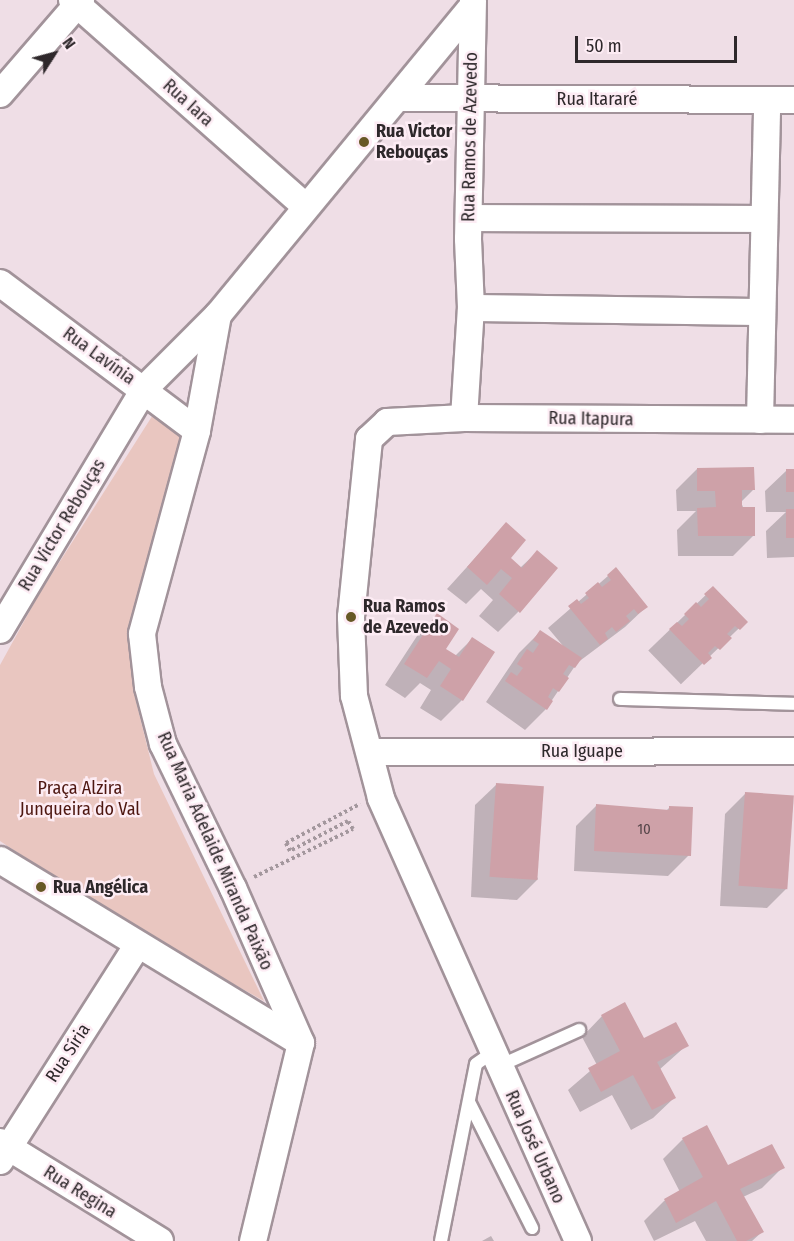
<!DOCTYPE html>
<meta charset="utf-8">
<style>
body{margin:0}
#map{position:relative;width:794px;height:1241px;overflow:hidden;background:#efdee6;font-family:"Fira Sans Condensed",sans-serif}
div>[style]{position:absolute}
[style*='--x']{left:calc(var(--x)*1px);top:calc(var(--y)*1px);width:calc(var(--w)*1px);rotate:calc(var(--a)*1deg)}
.green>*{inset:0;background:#e9c6c0}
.shadow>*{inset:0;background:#0003;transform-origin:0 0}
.building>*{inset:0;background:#cea1a8;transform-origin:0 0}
.path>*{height:4px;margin-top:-2px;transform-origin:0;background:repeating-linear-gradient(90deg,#a3979d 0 3px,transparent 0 6px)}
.roads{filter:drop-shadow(2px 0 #a2939a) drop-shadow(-2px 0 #a2939a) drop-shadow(0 2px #a2939a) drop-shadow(0 -2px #a2939a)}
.service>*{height:12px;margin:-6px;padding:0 6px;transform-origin:6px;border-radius:6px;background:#fff}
.minor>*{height:26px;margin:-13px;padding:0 13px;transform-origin:13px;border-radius:13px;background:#fff}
.dots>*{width:16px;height:16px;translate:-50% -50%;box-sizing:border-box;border:3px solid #fdecf4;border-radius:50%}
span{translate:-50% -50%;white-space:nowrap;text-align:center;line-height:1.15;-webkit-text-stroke:5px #fdecf4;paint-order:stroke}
.number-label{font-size:15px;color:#56464a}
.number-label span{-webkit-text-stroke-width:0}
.street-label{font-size:18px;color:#2e282b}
.poi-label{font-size:18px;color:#2e282b;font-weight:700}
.left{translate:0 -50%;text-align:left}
.park-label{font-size:18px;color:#4d1610}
.north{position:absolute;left:24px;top:24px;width:60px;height:60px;-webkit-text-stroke:4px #fdecf4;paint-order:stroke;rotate:54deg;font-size:16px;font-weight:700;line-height:24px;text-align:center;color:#2e282b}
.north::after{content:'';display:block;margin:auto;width:21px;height:27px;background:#2e282b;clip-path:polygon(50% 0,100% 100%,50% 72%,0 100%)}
.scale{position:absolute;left:575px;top:36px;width:162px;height:27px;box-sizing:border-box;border:3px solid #2e282b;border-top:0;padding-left:8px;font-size:18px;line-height:21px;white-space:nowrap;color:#2e282b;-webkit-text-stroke:4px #fdecf4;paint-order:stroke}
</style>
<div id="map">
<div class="green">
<div style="clip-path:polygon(156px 410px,187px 432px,129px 627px,136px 701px,154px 774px,264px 1001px,137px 931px,0 841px,0 665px,38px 596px)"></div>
</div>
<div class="shadow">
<div style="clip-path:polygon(697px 469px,753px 490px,741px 502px,754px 535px,733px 556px,678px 556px,677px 530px,696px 511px,677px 511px,676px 490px)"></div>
<div style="clip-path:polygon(786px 471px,794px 471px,794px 557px,767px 558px,766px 531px,786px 512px,766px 512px,765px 491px)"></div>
<div style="clip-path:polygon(506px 524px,508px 558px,520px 568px,537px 552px,518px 612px,498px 632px,479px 616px,493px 600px,481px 589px,466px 604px,447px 589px)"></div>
<div style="clip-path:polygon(616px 569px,646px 607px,625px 627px,577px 663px,546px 709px,525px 730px,486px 702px,519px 653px,540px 632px,564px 647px,548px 628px)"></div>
<div style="left:713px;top:588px;width:47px;height:90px;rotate:46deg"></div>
<div style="clip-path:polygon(437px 615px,444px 649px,455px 656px,472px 639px,493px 652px,462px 700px,441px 721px,420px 708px,431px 690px,420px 683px,405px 698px,385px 685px,417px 636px)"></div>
<div style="clip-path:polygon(496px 785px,538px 879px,517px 900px,471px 897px,475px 805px)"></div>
<div style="clip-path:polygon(746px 793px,787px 888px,767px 908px,720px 906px,725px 814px)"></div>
<div style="clip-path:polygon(597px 805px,666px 811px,670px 807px,689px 855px,668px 876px,574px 871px,576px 826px)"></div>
<div style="clip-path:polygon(602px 1016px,644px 1040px,687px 1045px,659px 1070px,674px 1098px,653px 1118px,631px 1130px,612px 1095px,580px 1112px,568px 1090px,597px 1065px,582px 1037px)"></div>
<div style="clip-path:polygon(683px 1139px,727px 1167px,783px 1167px,762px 1188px,743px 1197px,762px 1232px,752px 1241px,706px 1241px,695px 1221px,654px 1241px,644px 1221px,664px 1201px,680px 1192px,663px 1159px)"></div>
<div style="clip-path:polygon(491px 1236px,494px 1241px,482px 1241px)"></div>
</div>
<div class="building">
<div style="clip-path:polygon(754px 467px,755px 490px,742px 490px,742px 507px,755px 507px,755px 536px,698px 536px,697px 508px,716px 507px,715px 491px,697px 491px,697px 468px)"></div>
<div style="left:786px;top:469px;width:8px;height:23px"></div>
<div style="left:786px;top:509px;width:8px;height:29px"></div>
<div style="clip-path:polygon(506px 522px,526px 540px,511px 558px,522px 568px,537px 550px,558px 568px,520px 613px,499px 594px,512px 578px,501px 569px,487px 585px,467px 567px)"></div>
<div style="clip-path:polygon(616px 567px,648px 607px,638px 614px,634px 609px,626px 616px,630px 621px,616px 632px,612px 627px,605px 633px,608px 639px,600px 645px,568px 606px,577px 599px,581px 604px,589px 598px,585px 593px,598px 582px,602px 587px,611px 580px,607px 575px)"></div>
<div style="clip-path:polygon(713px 586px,748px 622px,740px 630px,735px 626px,727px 634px,732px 638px,720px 650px,715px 646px,708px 653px,712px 658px,704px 665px,669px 629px,677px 622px,682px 626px,689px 619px,684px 614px,696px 602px,701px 607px,709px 599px,704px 594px)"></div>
<div style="clip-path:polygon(437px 613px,459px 629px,446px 649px,459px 657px,472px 637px,495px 652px,463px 701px,440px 686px,451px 669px,439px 661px,427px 678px,404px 664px)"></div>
<div style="clip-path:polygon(540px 630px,582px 658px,575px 668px,569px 665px,563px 674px,569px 678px,559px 692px,553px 688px,548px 697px,553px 701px,547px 710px,505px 681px,511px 672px,517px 676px,523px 668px,517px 664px,527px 649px,533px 653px,539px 644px,533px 640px)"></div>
<div style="left:496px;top:783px;width:48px;height:94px;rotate:4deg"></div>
<div style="left:745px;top:792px;width:49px;height:94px;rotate:4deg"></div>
<div style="clip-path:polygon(596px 804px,669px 810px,669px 806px,693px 807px,691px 856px,594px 851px)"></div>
<div style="clip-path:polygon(625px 1002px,644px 1038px,676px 1022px,689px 1046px,657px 1062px,676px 1098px,652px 1110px,633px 1075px,601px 1092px,588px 1068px,620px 1051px,601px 1015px)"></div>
<div style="clip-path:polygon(707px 1125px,728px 1165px,772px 1144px,785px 1168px,740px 1189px,764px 1232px,746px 1241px,737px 1241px,716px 1201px,676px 1223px,664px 1199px,703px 1177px,682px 1138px)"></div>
</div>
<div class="path">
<div style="--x:254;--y:877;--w:110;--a:-25.9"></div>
<div style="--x:353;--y:829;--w:9;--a:-122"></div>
<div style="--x:348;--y:821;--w:65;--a:152.7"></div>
<div style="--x:290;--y:851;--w:9;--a:-117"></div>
<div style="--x:286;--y:843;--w:84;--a:-27.8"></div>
</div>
<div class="roads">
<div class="service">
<div style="--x:620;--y:699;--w:174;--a:1.6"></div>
<div style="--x:499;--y:1066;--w:88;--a:-24.2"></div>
<div style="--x:469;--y:1102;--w:141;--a:63.4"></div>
<div style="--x:441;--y:1241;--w:180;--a:-78.8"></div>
<div style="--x:476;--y:1064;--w:21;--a:-35"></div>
</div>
<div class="minor">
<div style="--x:72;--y:0;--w:311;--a:41.5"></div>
<div style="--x:0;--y:94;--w:124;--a:-49.2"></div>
<div style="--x:401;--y:98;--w:393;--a:0.3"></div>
<div style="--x:470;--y:218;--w:293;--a:0.2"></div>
<div style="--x:0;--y:283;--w:246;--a:36.9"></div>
<div style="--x:471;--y:308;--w:290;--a:0.8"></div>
<div style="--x:218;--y:315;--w:118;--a:100.3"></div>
<div style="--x:197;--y:431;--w:210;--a:105.2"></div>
<div style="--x:142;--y:634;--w:53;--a:83.5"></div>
<div style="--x:148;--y:687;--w:59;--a:75.3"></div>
<div style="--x:163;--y:744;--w:160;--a:64.1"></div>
<div style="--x:233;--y:888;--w:169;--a:66.3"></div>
<div style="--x:301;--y:1043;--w:204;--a:103.6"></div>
<div style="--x:464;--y:418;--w:110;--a:-86.4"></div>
<div style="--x:471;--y:308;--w:69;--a:-92.5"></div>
<div style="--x:468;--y:239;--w:238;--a:-88.8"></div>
<div style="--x:760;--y:420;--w:320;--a:-88.7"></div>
<div style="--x:0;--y:630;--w:281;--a:-59.1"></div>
<div style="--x:144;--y:389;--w:105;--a:-45"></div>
<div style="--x:218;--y:315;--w:399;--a:-50.5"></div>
<div style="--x:370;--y:752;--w:424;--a:-0.1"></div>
<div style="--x:0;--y:860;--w:352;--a:31.3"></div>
<div style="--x:0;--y:1142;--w:188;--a:31.7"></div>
<div style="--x:0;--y:1161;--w:255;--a:-57.5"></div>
<div style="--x:578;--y:1241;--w:485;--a:-114"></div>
<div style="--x:381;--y:798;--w:106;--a:-104.8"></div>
<div style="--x:354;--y:696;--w:79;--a:-92.2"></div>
<div style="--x:351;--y:617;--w:179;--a:-84.2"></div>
<div style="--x:369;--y:439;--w:25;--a:-43"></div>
<div style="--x:387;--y:422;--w:77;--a:-3"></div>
<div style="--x:464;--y:418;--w:330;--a:0.3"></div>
</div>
</div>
<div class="dots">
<div style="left:364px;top:142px;background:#675825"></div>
<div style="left:351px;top:617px;background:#675825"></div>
<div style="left:41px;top:887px;background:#675825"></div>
</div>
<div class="number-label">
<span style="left:644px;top:830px">10</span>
</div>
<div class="street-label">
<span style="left:597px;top:99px">Rua Itararé</span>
<span style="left:188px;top:103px;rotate:42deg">Rua Iara</span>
<span style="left:470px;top:137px;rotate:-89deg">Rua Ramos de Azevedo</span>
<span style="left:99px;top:356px;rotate:36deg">Rua Lavínia</span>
<span style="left:591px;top:419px;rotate:1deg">Rua Itapura</span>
<span style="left:62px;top:525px;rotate:-59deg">Rua Victor Rebouças</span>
<span style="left:582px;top:751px">Rua Iguape</span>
<span style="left:215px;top:851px;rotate:66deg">Rua Maria Adelaide Miranda Paixão</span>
<span style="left:68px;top:1053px;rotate:-57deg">Rua Síria</span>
<span style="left:535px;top:1147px;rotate:66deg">Rua José Urbano</span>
<span style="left:80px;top:1192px;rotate:32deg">Rua Regina</span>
</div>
<div class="poi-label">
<span class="left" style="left:376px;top:142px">Rua Victor<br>Rebouças</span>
<span class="left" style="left:363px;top:617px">Rua Ramos<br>de Azevedo</span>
<span class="left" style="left:53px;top:887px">Rua Angélica</span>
</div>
<div class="park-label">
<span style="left:80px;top:799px">Praça Alzira<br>Junqueira do Val</span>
</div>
<div class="north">N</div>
<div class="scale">50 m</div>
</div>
